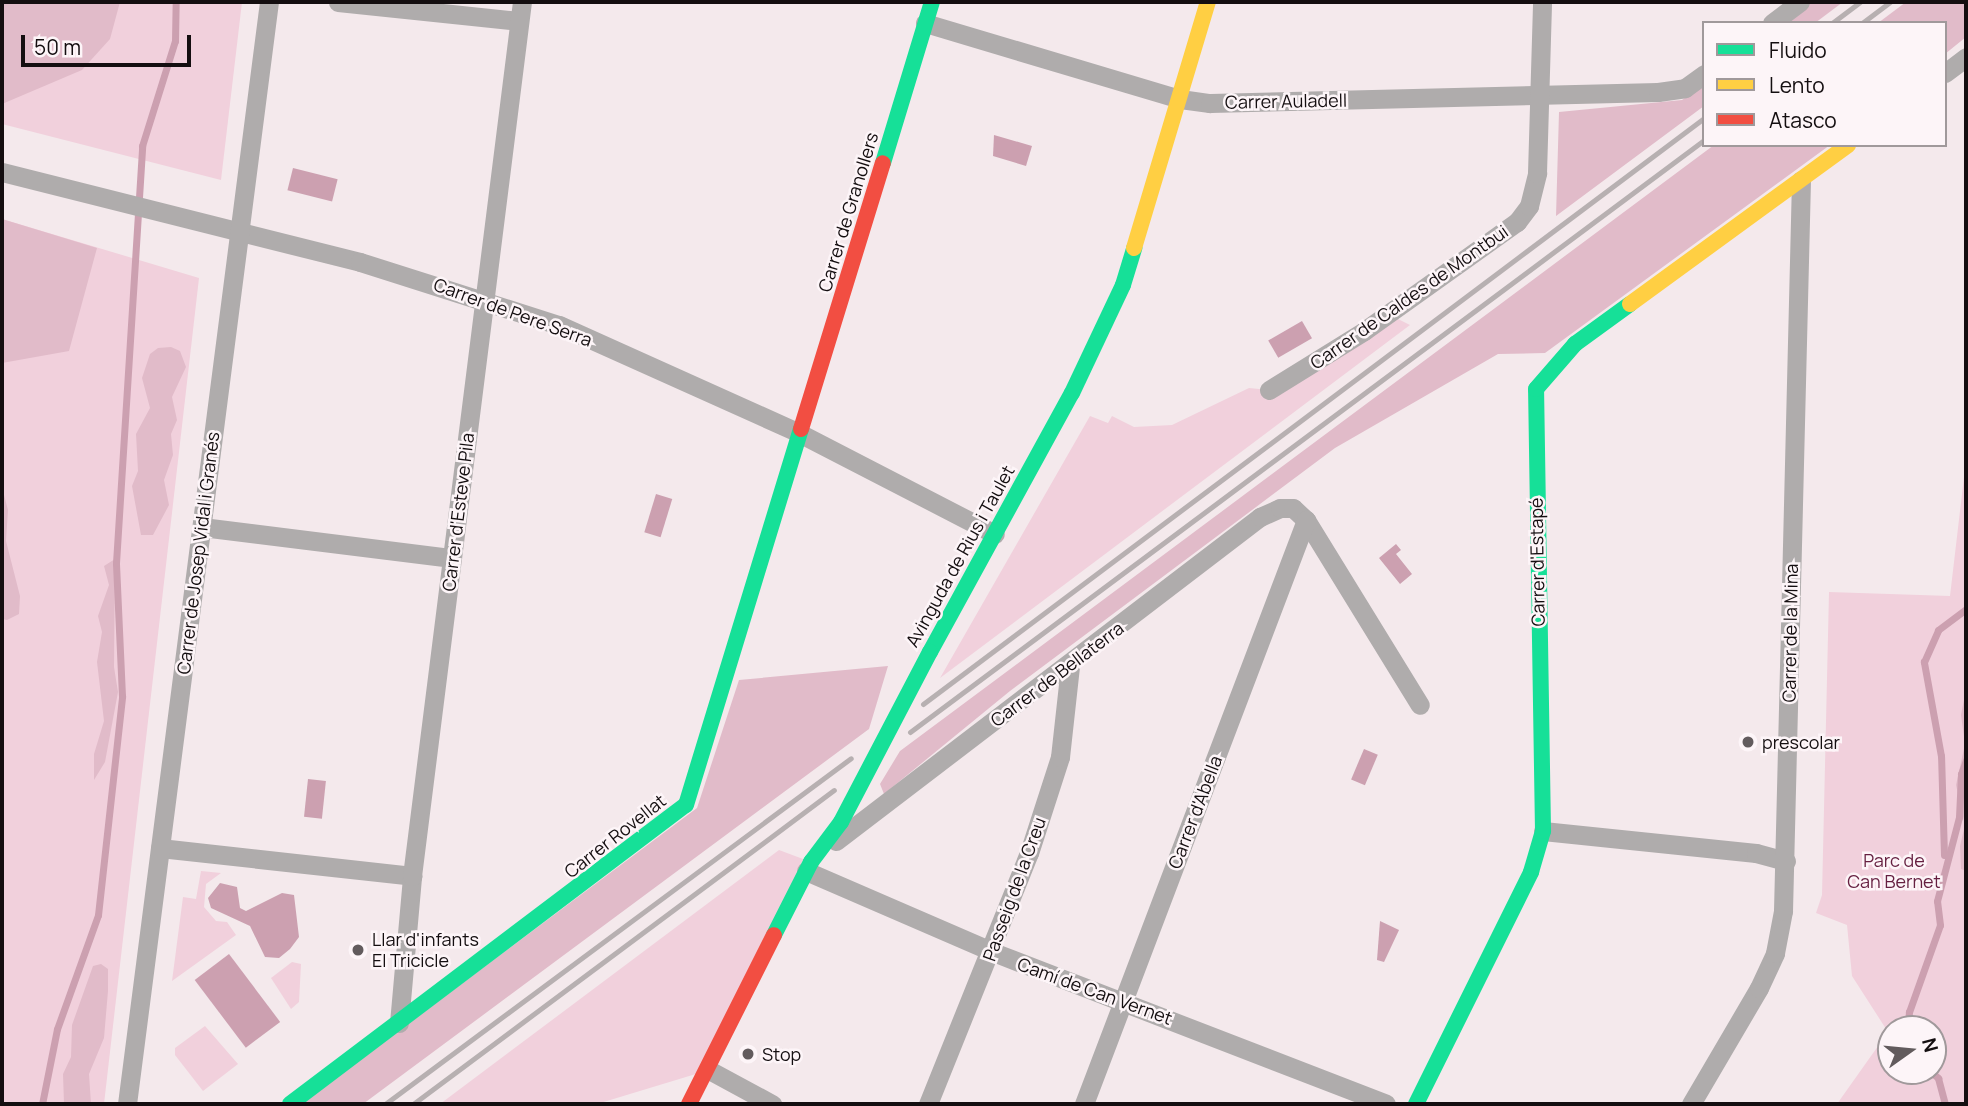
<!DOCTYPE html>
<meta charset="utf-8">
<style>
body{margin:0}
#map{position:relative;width:1968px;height:1106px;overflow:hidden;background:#f4e9ec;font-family:Manrope,sans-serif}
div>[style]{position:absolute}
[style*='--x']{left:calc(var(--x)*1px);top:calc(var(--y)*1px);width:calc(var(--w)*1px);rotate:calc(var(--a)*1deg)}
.green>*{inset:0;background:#f1d0dc}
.forest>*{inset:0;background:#e1bbc9}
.water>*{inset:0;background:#cca0b0;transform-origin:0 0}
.stream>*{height:7px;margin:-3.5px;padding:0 3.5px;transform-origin:3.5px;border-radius:3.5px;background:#cca0b0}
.street>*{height:19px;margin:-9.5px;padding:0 9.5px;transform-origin:9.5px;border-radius:9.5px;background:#afacac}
.fast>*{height:16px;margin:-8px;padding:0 8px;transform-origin:8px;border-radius:8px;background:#16e098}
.slow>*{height:16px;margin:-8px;padding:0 8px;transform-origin:8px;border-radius:8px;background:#ffcf43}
.jam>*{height:16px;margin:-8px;padding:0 8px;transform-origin:8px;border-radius:8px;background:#f24e42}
.rail>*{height:5px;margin:-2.5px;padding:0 2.5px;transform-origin:2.5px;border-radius:2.5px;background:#b7b0b1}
.fast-bridge>*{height:16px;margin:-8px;padding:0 8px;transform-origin:8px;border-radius:8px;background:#16e098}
.dots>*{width:19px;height:19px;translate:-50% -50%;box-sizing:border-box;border:4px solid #fdf5f8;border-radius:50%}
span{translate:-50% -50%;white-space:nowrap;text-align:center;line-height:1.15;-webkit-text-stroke:5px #fdf5f8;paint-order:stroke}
.street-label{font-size:18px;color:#140e10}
.poi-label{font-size:18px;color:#140e10}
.left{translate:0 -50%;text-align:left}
.park-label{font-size:18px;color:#651f40}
.frame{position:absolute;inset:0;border:4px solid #140e10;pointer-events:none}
.legend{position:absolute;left:1702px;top:21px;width:245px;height:126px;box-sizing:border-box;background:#fdf5f8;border:2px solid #a0999b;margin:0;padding:9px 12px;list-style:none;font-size:21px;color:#140e10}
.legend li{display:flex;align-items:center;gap:14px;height:35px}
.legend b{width:35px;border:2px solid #a0999b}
.north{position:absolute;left:1877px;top:1015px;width:70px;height:70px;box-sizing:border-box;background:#fdf5f8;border:2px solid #a0999b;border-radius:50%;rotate:75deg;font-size:19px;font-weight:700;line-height:28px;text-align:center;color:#140e10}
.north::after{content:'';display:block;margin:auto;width:24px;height:32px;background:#625b5d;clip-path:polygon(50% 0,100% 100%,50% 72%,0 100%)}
.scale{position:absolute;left:21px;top:35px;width:170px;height:32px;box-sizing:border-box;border:4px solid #140e10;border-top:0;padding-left:9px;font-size:21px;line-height:24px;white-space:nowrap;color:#140e10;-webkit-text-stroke:5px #fdf5f8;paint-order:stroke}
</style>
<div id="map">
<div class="green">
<div style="clip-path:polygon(2px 2px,242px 2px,221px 180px,2px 124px)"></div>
<div style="clip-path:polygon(2px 219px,199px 278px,104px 1104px,2px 1104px)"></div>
<div style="clip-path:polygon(1388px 314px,1410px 325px,940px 678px,1090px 416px,1108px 423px,1112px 416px,1134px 427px,1172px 425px,1249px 388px,1269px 390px)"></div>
<div style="clip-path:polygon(evenodd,1966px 460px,1966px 1104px,1837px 1104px,1888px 1032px,1852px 976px,1847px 925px,1816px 913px,1822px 895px,1829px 592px,1950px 596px,1966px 460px,1891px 1029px,1933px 1029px,1933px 1071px,1891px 1071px,1891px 1029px)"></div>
<div style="clip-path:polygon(779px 850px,811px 862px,709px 1070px,597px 1104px,440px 1104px)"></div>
<div style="clip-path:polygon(201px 871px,221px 873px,206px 884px,204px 907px,216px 921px,227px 922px,236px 935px,172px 981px,183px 897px,196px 899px)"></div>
<div style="clip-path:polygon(292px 962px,301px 964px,299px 1002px,291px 1009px,271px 978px)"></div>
<div style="clip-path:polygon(205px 1026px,238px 1064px,203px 1091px,175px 1055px,175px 1048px)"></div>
</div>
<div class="forest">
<div style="clip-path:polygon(2px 2px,120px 2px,110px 39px,82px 70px,2px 104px)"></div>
<div style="clip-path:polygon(1809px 2px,1843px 2px,1815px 23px,1784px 23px)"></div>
<div style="clip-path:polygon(1906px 2px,1966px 2px,1966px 37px,1945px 54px,1945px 23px,1878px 23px)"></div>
<div style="clip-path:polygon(1704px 84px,1704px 106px,1556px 216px,1559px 112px,1682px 100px)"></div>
<div style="clip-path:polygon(1714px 145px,1830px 145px,1545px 353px,1498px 354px,1335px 448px,1010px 691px,884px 794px,880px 784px,900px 751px)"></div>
<div style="clip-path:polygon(2px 219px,97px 248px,69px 351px,2px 363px)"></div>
<div style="clip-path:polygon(171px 347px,180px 351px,186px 367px,172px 397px,177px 420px,171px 434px,173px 455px,164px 480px,169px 505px,153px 535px,141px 535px,132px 486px,138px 471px,136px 434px,150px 408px,142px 378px,150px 354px,158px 348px)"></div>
<div style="clip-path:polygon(2px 487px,8px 510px,6px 541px,20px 596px,19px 614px,7px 620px,2px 619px)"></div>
<div style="clip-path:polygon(115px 559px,114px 667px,118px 692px,105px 762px,94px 780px,94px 754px,104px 721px,97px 662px,102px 632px,98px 616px,109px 585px,104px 566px)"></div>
<div style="clip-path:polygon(888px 666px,869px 729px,363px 1104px,301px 1104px,697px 808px,739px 680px)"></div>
<div style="clip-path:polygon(1966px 689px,1966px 871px,1961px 869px,1960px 846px,1965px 825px,1956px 785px,1965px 744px,1961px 715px)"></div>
<div style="clip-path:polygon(101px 964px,108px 969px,108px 991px,104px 1038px,89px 1074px,91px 1104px,64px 1104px,63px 1074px,71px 1057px,72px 1025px,93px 966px)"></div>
</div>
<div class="water">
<div style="clip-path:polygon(994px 135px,1032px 146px,1026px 166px,993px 156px)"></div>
<div style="left:293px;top:168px;width:46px;height:23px;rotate:14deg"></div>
<div style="left:1302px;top:321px;width:20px;height:39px;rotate:60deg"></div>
<div style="left:656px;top:494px;width:17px;height:40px;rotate:17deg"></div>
<div style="clip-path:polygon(1396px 544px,1401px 550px,1396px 554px,1412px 574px,1400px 584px,1379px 558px)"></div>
<div style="left:1364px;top:749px;width:15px;height:33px;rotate:23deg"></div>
<div style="left:308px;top:779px;width:18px;height:38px;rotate:6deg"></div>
<div style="clip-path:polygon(220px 883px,237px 887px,240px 908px,246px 911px,282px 893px,294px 895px,299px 937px,290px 949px,279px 958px,265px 957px,250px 926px,211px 908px,208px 898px)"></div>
<div style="clip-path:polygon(1380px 921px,1399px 930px,1384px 962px,1377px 960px)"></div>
<div style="left:229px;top:954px;width:85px;height:43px;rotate:53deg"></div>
</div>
<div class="stream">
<div style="--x:1944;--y:855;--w:99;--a:-91.7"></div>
<div style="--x:1941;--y:756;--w:96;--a:-100.3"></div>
<div style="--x:1924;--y:662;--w:35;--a:-66"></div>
<div style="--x:1938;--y:630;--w:35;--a:-37"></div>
<div style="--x:1908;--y:1029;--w:17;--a:-87"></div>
<div style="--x:1909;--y:1012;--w:92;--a:-70.4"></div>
<div style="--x:1940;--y:925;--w:24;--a:-97"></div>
<div style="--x:1937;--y:901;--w:87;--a:-75.3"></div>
<div style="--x:1959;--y:817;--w:43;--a:-87.3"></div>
<div style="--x:1961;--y:774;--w:15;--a:-70"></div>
<div style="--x:1930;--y:1071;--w:11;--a:41"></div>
<div style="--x:1938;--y:1078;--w:27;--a:75"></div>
<div style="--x:42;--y:1104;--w:76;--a:-78.7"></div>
<div style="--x:57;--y:1029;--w:121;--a:-70.2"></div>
<div style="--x:98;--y:915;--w:220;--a:-83.7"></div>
<div style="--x:122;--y:696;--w:133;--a:-92.6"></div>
<div style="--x:116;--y:563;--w:418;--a:-86.4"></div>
<div style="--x:142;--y:146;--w:110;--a:-72.6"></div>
<div style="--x:175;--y:41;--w:39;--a:-89"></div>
</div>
<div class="street">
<div style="--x:338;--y:2;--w:182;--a:6"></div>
<div style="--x:925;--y:23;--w:266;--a:16.6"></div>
<div style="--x:1180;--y:99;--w:30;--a:8"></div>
<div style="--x:1210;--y:103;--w:448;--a:-1.4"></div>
<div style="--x:1658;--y:92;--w:27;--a:-8"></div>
<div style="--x:1685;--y:88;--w:24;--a:-36"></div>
<div style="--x:1772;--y:23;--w:35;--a:-37"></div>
<div style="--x:1945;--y:73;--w:26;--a:-37"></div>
<div style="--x:2;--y:172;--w:369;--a:14.1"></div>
<div style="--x:360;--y:262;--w:209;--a:17.6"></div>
<div style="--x:559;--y:325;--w:265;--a:24.2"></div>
<div style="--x:801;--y:434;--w:218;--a:27.3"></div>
<div style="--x:1269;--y:390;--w:112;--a:-31.8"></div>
<div style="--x:1364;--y:331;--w:188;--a:-35.5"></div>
<div style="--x:1517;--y:222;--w:20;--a:-53"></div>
<div style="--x:1529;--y:206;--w:34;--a:-76"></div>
<div style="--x:1537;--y:173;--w:171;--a:-88.3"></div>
<div style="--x:202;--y:527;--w:252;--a:7.1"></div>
<div style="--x:1543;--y:831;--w:214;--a:5.9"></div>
<div style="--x:1756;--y:853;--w:31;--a:15"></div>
<div style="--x:836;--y:841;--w:534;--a:-37.39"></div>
<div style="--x:1260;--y:517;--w:22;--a:-24"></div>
<div style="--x:1280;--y:508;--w:13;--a:0"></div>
<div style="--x:1293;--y:508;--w:18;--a:43"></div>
<div style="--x:1306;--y:520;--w:217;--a:58.4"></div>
<div style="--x:160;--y:848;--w:254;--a:6.3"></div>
<div style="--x:806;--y:871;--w:204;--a:23.4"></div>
<div style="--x:993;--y:952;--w:421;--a:21.1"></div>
<div style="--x:399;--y:1023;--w:148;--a:-84.9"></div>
<div style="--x:412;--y:876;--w:881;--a:-82.83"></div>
<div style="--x:709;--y:1070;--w:72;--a:28.4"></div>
<div style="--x:127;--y:1104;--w:1111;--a:-82.66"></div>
<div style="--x:928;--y:1104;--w:271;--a:-68.1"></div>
<div style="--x:1029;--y:853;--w:101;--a:-72.1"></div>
<div style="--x:1060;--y:757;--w:92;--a:-83.7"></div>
<div style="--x:1084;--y:1104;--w:625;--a:-69.19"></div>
<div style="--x:1691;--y:1104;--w:134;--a:-59.6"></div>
<div style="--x:1759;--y:988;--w:38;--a:-65"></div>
<div style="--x:1775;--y:953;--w:43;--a:-79.2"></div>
<div style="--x:1783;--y:911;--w:731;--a:-88.59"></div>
</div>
<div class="fast">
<div style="--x:883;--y:163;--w:168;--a:-73.1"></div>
<div style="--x:930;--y:652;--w:295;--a:-61.3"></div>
<div style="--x:1072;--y:393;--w:119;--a:-64.7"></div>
<div style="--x:1123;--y:285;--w:39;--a:-73"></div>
<div style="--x:774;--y:935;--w:82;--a:-63.1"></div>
<div style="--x:811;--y:862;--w:50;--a:-53.1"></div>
<div style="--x:290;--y:1104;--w:496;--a:-37.1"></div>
<div style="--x:686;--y:805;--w:393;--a:-73"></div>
<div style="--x:1416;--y:1104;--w:259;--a:-63.6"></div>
<div style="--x:1531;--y:872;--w:43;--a:-73.7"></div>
<div style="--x:1543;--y:831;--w:442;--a:-90.9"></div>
<div style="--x:1536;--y:389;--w:60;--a:-49.1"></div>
<div style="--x:1575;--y:344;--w:68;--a:-36"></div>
</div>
<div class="slow">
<div style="--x:1134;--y:248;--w:257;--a:-73.3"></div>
<div style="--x:1630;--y:304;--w:270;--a:-36.1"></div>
</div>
<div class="jam">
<div style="--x:801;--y:429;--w:278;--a:-72.9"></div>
<div style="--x:689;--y:1104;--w:189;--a:-63.3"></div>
</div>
<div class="rail">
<div style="--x:1832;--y:23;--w:35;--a:-37"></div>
<div style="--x:1862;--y:23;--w:35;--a:-37"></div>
<div style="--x:923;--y:704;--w:976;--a:-36.88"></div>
<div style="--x:910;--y:732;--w:990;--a:-36.71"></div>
<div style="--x:385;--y:1104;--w:580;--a:-36.59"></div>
<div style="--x:413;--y:1104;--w:525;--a:-36.72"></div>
</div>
<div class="fast-bridge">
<div style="--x:841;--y:822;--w:192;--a:-62.4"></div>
</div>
<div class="dots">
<div style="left:1748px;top:742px;background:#625b5d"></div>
<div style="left:358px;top:950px;background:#625b5d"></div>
<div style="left:748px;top:1054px;background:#625b5d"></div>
</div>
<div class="street-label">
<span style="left:1286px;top:101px;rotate:-1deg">Carrer Auladell</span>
<span style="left:848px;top:212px;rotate:-73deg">Carrer de Granollers</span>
<span style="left:1409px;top:297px;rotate:-35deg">Carrer de Caldes de Montbui</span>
<span style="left:513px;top:312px;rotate:20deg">Carrer de Pere Serra</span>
<span style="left:458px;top:512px;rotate:-83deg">Carrer d'Esteve Pila</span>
<span style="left:198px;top:553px;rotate:-83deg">Carrer de Josep Vidal i Granés</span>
<span style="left:960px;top:556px;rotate:-61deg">Avinguda de Rius i Taulet</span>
<span style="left:1537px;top:562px;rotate:-91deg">Carrer d'Estapé</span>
<span style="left:1790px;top:633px;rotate:-89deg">Carrer de la Mina</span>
<span style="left:1057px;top:674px;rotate:-37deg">Carrer de Bellaterra</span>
<span style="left:1195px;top:812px;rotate:-69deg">Carrer d'Abella</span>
<span style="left:615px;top:836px;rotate:-38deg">Carrer Rovellat</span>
<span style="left:1014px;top:889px;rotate:-70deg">Passeig de la Creu</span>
<span style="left:1095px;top:991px;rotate:20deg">Camí de Can Vernet</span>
</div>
<div class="poi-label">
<span class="left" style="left:1762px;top:742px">prescolar</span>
<span class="left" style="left:372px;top:950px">Llar d'infants<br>El Tricicle</span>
<span class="left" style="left:762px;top:1054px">Stop</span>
</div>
<div class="park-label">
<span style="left:1894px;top:871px">Parc de<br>Can Bernet</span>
</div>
<div class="frame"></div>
<ul class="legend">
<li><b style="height:9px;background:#16e098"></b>Fluido</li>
<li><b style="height:9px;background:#ffcf43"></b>Lento</li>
<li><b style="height:9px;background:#f24e42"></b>Atasco</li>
</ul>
<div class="north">N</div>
<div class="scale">50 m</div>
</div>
